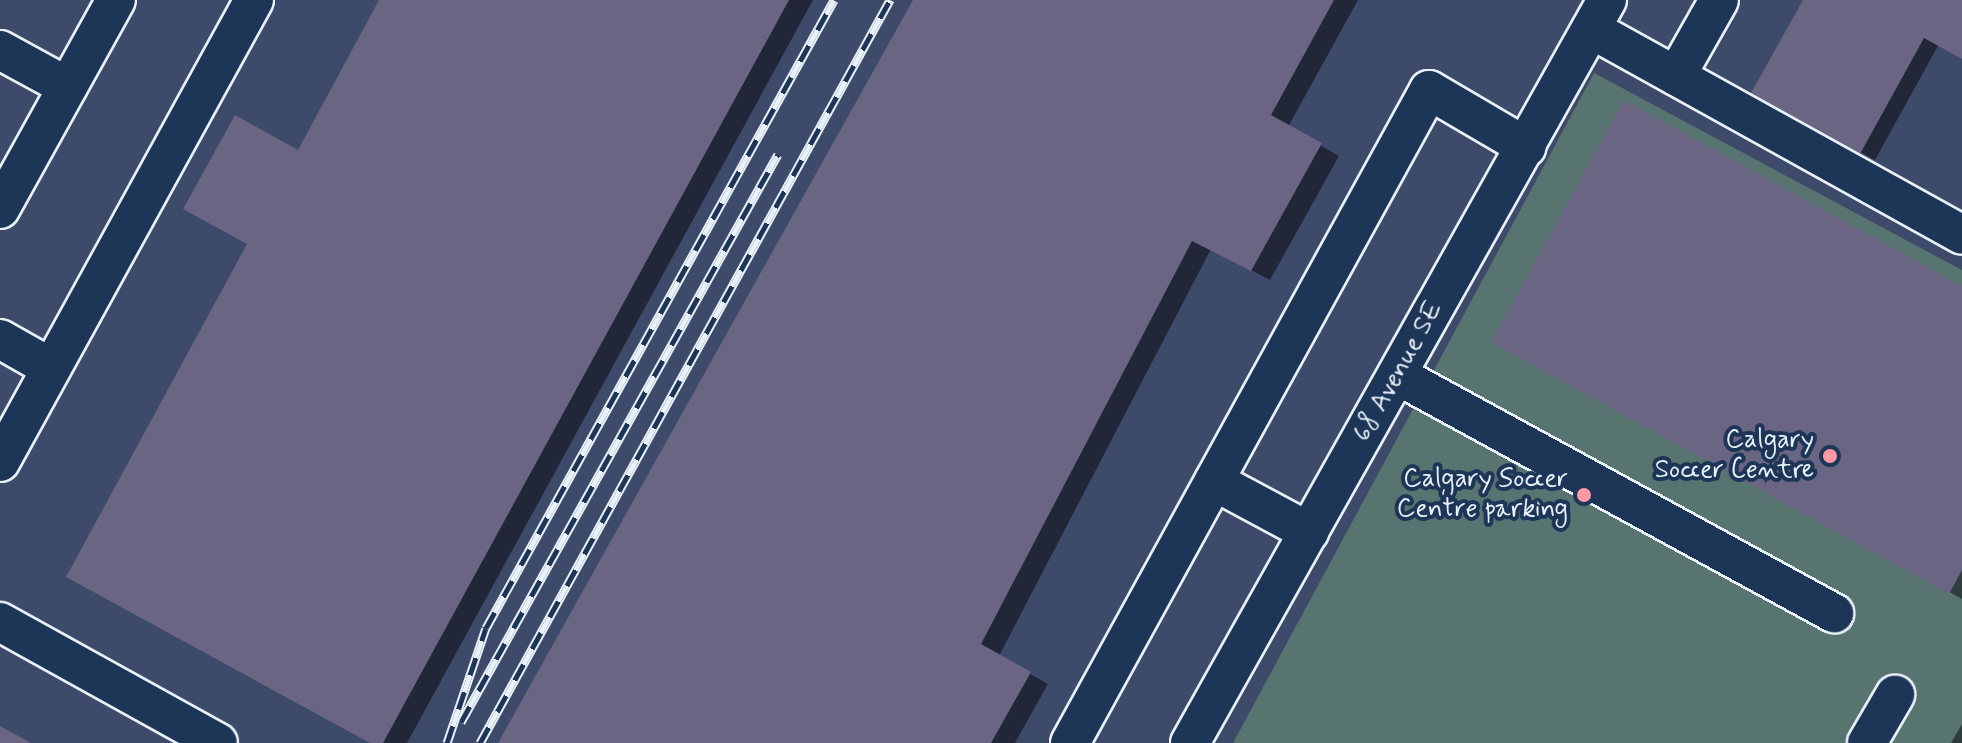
<!DOCTYPE html>
<style>
body{margin:0}
#map{position:relative;width:1962px;height:743px;overflow:hidden;background:#2c3f60;font-family:Mynerve,sans-serif}
div>[style]{position:absolute}
[style*='--x']{left:calc(var(--x)*1px);top:calc(var(--y)*1px);width:calc(var(--w)*1px);rotate:calc(var(--a)*1deg)}
.built>*{inset:0;background:#3e4a6a}
.green>*{inset:0;background:#577471}
.shadow>*{inset:0;background:#0007}
.building>*{inset:0;background:#696582}
.roads{filter:drop-shadow(2px 0 #e8f1f8) drop-shadow(-2px 0 #e8f1f8) drop-shadow(0 2px #e8f1f8) drop-shadow(0 -2px #e8f1f8)}
.minor>*{height:38px;margin:-19px;padding:0 19px;transform-origin:19px;border-radius:19px;background:#1d3557}
.rail>*{height:9px;margin-top:-4.5px;transform-origin:0;background:repeating-linear-gradient(90deg,#1d3557 0 18px,#e8f1f8 0 36px);box-sizing:border-box;border-block:2px solid #e8f1f8}
.dots>*{width:22px;height:22px;translate:-50% -50%;box-sizing:border-box;border:4px solid #1d3557;border-radius:50%}
span{translate:-50% -50%;white-space:nowrap;text-align:center;line-height:1.15;-webkit-text-stroke:8px #1d3557;paint-order:stroke}
.street-label{font-size:26px;color:#e8f1f8}
.poi-label{font-size:26px;color:#e8f1f8}
.right{translate:-100% -50%;text-align:right}
</style>
<div id="map">
<div class="built">
<div style="clip-path:polygon(0 0,1962px 0,1962px 270px,1594px 74px,1233px 743px,0 743px)"></div>
</div>
<div class="green">
<div style="clip-path:polygon(1594px 73px,1962px 270px,1962px 743px,1233px 743px)"></div>
</div>
<div class="shadow">
<div style="clip-path:polygon(382px 0,813px 0,407px 743px,373px 743px,299px 152px)"></div>
<div style="clip-path:polygon(915px 0,1358px 0,1288px 127px,1339px 156px,1270px 280px,1211px 249px,999px 656px,1048px 684px,1015px 743px,500px 743px)"></div>
<div style="clip-path:polygon(1805px 0,1962px 0,1962px 57px,1939px 44px,1875px 160px,1754px 93px)"></div>
<div style="clip-path:polygon(1962px 288px,1962px 599px,1512px 351px)"></div>
<div style="clip-path:polygon(1962px 724px,1962px 743px,1951px 743px)"></div>
</div>
<div class="building">
<div style="clip-path:polygon(379px 0,789px 0,383px 743px,370px 743px,66px 577px,247px 244px,183px 209px,235px 115px,298px 150px)"></div>
<div style="clip-path:polygon(913px 0,1334px 0,1271px 115px,1322px 143px,1251px 271px,1192px 241px,981px 644px,1031px 672px,991px 743px,498px 743px)"></div>
<div style="clip-path:polygon(1803px 0,1962px 0,1962px 59px,1924px 38px,1860px 154px,1751px 93px)"></div>
<div style="clip-path:polygon(1624px 100px,1962px 286px,1962px 570px,1949px 594px,1491px 342px)"></div>
<div style="clip-path:polygon(0 726px,31px 743px,0 743px)"></div>
</div>
<div class="roads">
<div class="minor">
<div style="--x:1591;--y:29;--w:424;--a:29"></div>
<div style="--x:0;--y:50;--w:77;--a:28.6"></div>
<div style="--x:1676;--y:76;--w:87;--a:-60.5"></div>
<div style="--x:0;--y:209;--w:239;--a:-61"></div>
<div style="--x:0;--y:339;--w:59;--a:29.6"></div>
<div style="--x:1397;--y:375;--w:498;--a:28.6"></div>
<div style="--x:0;--y:462;--w:527;--a:-61.2"></div>
<div style="--x:1214;--y:481;--w:108;--a:28.2"></div>
<div style="--x:0;--y:622;--w:249;--a:29"></div>
<div style="--x:1070;--y:743;--w:745;--a:-61.2"></div>
<div style="--x:1429;--y:90;--w:113;--a:30.4"></div>
<div style="--x:1190;--y:743;--w:852;--a:-60.7"></div>
<div style="--x:1867;--y:743;--w:56;--a:-59.7"></div>
</div>
</div>
<div class="rail">
<div style="--x:461;--y:722;--w:650;--a:-60.83"></div>
<div style="--x:447;--y:743;--w:121;--a:-71.3"></div>
<div style="--x:486;--y:628;--w:718;--a:-61.01"></div>
<div style="--x:480;--y:743;--w:849;--a:-61.11"></div>
</div>
<div class="dots">
<div style="left:1830px;top:456px;background:#ff9aa2"></div>
<div style="left:1584px;top:495px;background:#ff9aa2"></div>
</div>
<div class="street-label">
<span style="left:1399px;top:372px;rotate:-61deg">68 Avenue SE</span>
</div>
<div class="poi-label">
<span class="right" style="left:1814px;top:456px">Calgary<br>Soccer Centre</span>
<span class="right" style="left:1568px;top:495px">Calgary Soccer<br>Centre parking</span>
</div>
</div>
